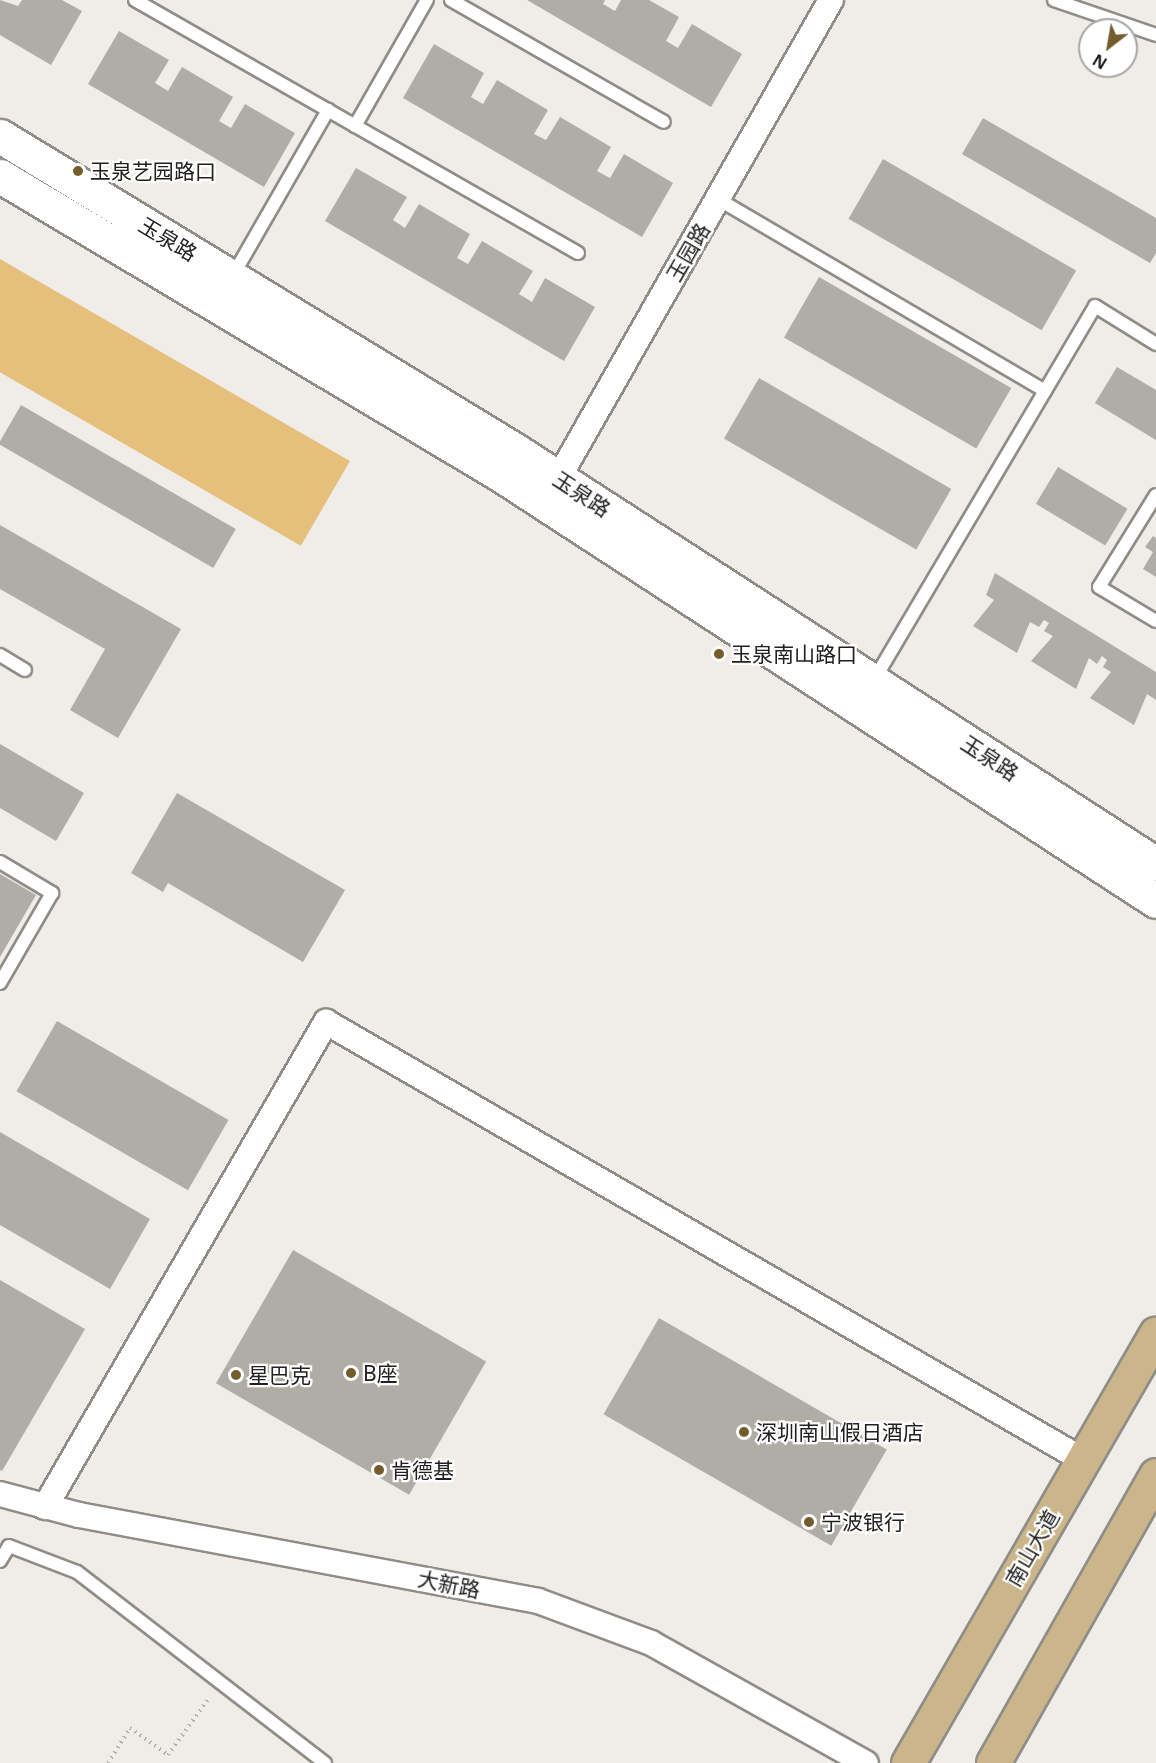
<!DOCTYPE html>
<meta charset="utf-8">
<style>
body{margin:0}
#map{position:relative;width:1156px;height:1763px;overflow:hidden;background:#f0ece7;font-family:"Noto Sans","Noto Sans SC",sans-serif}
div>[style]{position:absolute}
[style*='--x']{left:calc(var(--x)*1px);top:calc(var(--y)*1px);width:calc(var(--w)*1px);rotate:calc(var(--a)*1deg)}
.green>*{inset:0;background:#e5bf7b;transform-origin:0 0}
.building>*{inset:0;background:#b0ada7;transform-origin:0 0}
.path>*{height:4px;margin-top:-2px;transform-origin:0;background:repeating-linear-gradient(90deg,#b1aeaa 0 1.5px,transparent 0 6px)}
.roads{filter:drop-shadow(2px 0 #908d88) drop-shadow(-2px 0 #908d88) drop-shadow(0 2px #908d88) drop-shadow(0 -2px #908d88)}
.lane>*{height:12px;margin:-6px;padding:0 6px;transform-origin:6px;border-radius:6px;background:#fff}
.street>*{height:24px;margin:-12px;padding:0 12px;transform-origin:12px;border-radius:12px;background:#fff}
.secondary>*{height:33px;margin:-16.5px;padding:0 16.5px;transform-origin:16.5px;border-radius:16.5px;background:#fff}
.primary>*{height:33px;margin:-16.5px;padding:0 16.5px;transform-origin:16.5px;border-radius:16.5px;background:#cbb58b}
.dots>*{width:16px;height:16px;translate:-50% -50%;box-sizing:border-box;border:3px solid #fff;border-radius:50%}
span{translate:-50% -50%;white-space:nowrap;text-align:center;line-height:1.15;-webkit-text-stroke:4.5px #fff;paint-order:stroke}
.poi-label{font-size:21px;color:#22211f}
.left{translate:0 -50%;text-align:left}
.street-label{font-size:21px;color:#22211f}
.north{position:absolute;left:1078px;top:18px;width:60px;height:60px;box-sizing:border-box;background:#fff;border:2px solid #a7a6a5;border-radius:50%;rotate:211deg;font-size:16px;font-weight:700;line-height:24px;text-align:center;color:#22211f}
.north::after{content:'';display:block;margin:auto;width:21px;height:27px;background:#755c2d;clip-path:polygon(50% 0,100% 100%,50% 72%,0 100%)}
</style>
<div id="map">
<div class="green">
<div style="left:0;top:259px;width:404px;height:98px;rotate:30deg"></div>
</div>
<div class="building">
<div style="clip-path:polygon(0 0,18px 6px,22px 0,62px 0,82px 11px,51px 65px,0 35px)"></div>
<div style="clip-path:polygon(527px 0,605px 0,603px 4px,615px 11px,621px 0,649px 0,679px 17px,666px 41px,678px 48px,692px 24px,742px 54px,711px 107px)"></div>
<div style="clip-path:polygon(119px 31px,169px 60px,155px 83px,168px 91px,182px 67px,233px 97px,219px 121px,231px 128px,245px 104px,295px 133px,264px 187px,88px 84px)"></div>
<div style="clip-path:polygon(434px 44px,484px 73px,471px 97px,483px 104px,497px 80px,548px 110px,534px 134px,546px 140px,560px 117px,611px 147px,597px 171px,610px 178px,624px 154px,673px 183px,642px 237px,403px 98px)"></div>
<div style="clip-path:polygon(983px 118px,1156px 218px,1156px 253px,1150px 263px,962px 154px)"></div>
<div style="left:883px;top:159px;width:223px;height:69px;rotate:30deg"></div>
<div style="clip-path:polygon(356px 168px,407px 197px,393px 220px,405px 228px,419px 204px,470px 234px,457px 258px,468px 264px,482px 241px,533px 271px,519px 294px,532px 302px,545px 278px,595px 307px,564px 361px,325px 221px)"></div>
<div style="left:819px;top:277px;width:222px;height:70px;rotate:30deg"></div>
<div style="clip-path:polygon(1117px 367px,1156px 390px,1156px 440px,1095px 403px)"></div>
<div style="left:759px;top:378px;width:222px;height:70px;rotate:30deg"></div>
<div style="left:21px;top:405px;width:248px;height:45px;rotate:30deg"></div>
<div style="left:1058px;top:467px;width:81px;height:43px;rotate:31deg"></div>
<div style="clip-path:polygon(0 525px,181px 629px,118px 738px,70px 710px,105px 649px,0 589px)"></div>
<div style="clip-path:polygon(1153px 536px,1156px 538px,1156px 577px,1143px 569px,1153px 552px,1145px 547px)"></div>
<div style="clip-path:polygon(995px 573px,1156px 672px,1156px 700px,1147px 694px,1134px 725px,1090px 698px,1111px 672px,1103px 667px,1107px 660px,1102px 656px,1097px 664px,1089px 658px,1076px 689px,1031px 661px,1053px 636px,1044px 631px,1049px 623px,1044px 620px,1039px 627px,1030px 622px,1017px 653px,973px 626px,994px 600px,986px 595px)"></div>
<div style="clip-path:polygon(0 744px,84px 793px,56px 841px,0 808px)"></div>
<div style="clip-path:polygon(177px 793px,345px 890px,303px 962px,168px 883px,163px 892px,131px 873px)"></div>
<div style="clip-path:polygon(0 874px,36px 895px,0 957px)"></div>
<div style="left:57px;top:1021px;width:198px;height:81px;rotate:30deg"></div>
<div style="clip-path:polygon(0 1132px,150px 1219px,110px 1289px,0 1225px)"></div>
<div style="left:293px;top:1250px;width:223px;height:154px;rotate:30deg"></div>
<div style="clip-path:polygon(0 1280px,85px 1329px,2px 1471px,0 1470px)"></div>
<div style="left:659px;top:1318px;width:263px;height:111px;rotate:30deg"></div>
</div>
<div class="path">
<div style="--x:108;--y:1763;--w:41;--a:-57.8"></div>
<div style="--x:130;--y:1728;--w:47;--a:35.4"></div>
<div style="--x:168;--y:1755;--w:70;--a:-54.3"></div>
</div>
<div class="roads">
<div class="lane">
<div style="--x:135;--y:0;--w:510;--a:29.73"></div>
<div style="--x:451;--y:0;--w:245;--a:29.8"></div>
<div style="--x:1054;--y:0;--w:108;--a:18.9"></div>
<div style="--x:355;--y:126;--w:145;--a:-60.3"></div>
<div style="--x:718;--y:199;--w:379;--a:30.4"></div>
<div style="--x:232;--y:277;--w:193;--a:-60.1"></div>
<div style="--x:1156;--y:495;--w:108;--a:121.8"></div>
<div style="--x:1099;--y:587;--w:66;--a:30.8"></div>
<div style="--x:0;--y:655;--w:29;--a:31"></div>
<div style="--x:874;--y:680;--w:434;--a:-59.4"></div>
<div style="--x:1095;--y:306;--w:72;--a:31.9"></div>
<div style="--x:0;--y:862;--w:61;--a:30.8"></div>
<div style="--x:52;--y:893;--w:104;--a:120"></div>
<div style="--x:0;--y:1561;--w:17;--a:-59"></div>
<div style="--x:9;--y:1546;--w:73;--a:20.9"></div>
<div style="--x:77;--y:1572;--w:313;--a:37.6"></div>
</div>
<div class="street">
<div style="--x:551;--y:491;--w:565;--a:-60.31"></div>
<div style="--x:0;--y:1494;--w:82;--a:14.9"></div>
<div style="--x:79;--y:1515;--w:467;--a:10.6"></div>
<div style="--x:538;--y:1601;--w:121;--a:20.4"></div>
<div style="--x:651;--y:1643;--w:246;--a:29.2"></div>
<div style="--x:45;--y:1507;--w:561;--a:-59.91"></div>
<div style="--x:326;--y:1022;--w:875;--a:30.05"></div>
</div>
<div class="secondary">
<div style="--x:0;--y:136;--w:603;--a:31.37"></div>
<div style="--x:515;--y:450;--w:763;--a:32.86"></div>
<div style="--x:0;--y:176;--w:583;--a:30.83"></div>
<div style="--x:501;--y:475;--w:781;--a:33.04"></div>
</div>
<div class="primary">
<div style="--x:908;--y:1763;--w:496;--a:-60"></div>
<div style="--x:993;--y:1763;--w:331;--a:-60.5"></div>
</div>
</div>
<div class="dots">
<div style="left:78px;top:171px;background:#755c2d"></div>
<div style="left:719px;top:654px;background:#755c2d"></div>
<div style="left:351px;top:1373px;background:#755c2d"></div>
<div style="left:236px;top:1375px;background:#755c2d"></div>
<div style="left:744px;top:1432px;background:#755c2d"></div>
<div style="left:379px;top:1470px;background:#755c2d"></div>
<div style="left:809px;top:1522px;background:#755c2d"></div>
</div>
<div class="poi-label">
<span class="left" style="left:90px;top:171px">玉泉艺园路口</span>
<span class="left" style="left:731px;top:654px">玉泉南山路口</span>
<span class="left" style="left:363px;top:1373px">B座</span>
<span class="left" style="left:248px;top:1375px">星巴克</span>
<span class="left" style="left:756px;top:1432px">深圳南山假日酒店</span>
<span class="left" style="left:391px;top:1470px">肯德基</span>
<span class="left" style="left:821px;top:1522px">宁波银行</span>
</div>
<div class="street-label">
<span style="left:168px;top:239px;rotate:31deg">玉泉路</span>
<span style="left:688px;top:252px;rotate:-60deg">玉园路</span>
<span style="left:582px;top:494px;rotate:33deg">玉泉路</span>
<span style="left:990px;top:758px;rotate:33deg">玉泉路</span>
<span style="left:1032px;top:1548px;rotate:-60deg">南山大道</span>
<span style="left:449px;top:1584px;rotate:11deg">大新路</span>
</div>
<div class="north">N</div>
</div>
